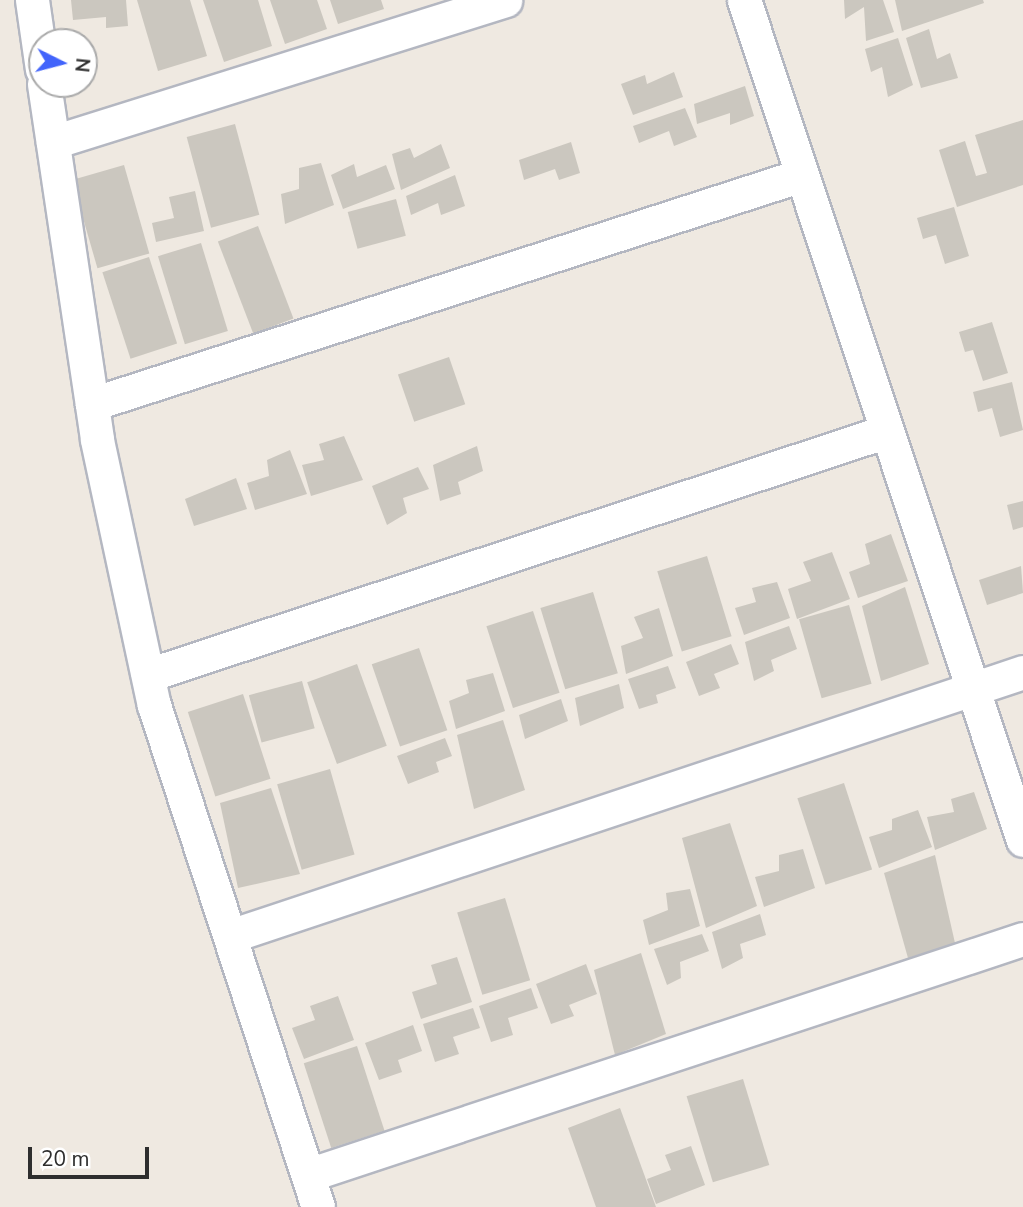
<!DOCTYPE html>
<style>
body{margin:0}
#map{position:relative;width:1023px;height:1207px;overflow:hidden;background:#efe9e1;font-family:"Nunito Sans",sans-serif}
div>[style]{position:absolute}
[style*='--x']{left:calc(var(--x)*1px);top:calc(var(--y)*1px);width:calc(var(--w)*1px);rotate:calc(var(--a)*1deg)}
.building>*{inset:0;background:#cbc7bf;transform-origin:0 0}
.roads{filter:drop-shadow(2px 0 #b4b7c1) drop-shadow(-2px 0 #b4b7c1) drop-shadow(0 2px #b4b7c1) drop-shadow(0 -2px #b4b7c1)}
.minor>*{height:33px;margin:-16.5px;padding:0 16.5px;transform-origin:16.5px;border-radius:16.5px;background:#fff}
span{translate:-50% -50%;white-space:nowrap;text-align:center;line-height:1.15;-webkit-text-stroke:5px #fff;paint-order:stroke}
.north{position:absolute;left:28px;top:28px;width:70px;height:70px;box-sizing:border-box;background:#fff;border:2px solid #ababab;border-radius:50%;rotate:96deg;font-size:19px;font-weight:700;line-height:28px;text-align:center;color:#2e2e2e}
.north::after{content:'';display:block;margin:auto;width:24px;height:32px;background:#4264fb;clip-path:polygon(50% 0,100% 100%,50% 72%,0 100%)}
.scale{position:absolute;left:28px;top:1147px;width:121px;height:32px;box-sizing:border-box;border:4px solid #2e2e2e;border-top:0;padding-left:9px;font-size:21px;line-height:24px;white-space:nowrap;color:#2e2e2e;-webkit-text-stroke:5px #fff;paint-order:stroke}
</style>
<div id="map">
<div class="building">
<div style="clip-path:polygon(71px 0,126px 0,128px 26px,106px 28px,106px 17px,73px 20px)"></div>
<div style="clip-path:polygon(137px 0,190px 0,207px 56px,158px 71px)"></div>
<div style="clip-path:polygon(203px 0,258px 0,272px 46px,224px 62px)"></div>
<div style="clip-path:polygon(270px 0,317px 0,327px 29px,285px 44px)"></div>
<div style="clip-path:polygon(330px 0,381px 0,384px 9px,338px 24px)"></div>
<div style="clip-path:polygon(844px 0,883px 0,894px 32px,866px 41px,864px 7px,845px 19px)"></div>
<div style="clip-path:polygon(895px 0,983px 0,984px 3px,902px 31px)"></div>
<div style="clip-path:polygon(929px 29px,937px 59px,950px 53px,958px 78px,921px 88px,906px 38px)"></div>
<div style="clip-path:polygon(898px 38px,913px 85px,888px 97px,882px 67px,871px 72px,865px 49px)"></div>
<div style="clip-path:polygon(674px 72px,683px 97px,633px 115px,621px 84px,645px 75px,647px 84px)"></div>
<div style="clip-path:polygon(745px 86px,754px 116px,730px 125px,730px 113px,697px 124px,694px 104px)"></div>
<div style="clip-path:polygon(685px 108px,697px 137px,674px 146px,669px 131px,639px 143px,633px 126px)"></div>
<div style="clip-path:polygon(1023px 120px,1023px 185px,957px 207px,939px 150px,965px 141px,976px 176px,987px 173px,975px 135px)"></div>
<div style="left:235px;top:124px;width:94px;height:50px;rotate:75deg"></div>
<div style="clip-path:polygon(571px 142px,580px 173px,559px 180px,555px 169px,524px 180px,519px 160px)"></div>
<div style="clip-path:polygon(441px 144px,450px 168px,401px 190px,392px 154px,410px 148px,414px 158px)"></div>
<div style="clip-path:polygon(321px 163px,334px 205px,285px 224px,281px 194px,299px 189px,299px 168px)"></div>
<div style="clip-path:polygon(354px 164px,357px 177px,386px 165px,395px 189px,343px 209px,331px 175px)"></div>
<div style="left:124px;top:165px;width:92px;height:54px;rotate:74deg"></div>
<div style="clip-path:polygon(455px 175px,465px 206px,441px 215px,438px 203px,411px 215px,406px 196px)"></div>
<div style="clip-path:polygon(195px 191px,204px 231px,156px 242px,152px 223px,174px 218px,169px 197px)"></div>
<div style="left:396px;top:199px;width:38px;height:50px;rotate:75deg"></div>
<div style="clip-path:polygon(954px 207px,969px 256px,945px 264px,936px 235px,923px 239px,917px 218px)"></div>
<div style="left:258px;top:226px;width:99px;height:43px;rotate:69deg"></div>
<div style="left:201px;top:243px;width:92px;height:45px;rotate:73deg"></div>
<div style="left:149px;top:257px;width:91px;height:49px;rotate:72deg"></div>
<div style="clip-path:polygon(992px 322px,1008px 373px,983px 381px,973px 350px,965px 352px,959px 332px)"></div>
<div style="left:449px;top:357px;width:50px;height:54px;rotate:71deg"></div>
<div style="clip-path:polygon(1012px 382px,1023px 430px,1000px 437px,992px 408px,978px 412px,973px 392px)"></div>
<div style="clip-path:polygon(344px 436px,363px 480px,311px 496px,302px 465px,324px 460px,319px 444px)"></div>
<div style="clip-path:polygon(477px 446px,483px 471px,458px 482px,461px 494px,440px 501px,433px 465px)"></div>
<div style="clip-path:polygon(290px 450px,307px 494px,255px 510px,247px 483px,269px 476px,267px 460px)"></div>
<div style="clip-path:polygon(418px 467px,429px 489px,403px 498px,407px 513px,387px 525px,372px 486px)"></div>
<div style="clip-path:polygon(236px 478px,247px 509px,194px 526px,185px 499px)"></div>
<div style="clip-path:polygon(1023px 501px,1023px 527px,1013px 530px,1007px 505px)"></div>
<div style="clip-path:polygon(891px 534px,908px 581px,858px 598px,849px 572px,870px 564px,865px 544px)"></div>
<div style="clip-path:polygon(832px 552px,850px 599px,797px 619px,788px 589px,811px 581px,803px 562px)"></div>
<div style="left:707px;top:556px;width:84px;height:52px;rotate:73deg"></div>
<div style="clip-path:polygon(1021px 566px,1023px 593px,987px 605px,979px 580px)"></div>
<div style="clip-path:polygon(777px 582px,790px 618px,744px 635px,735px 608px,756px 602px,752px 588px)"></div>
<div style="clip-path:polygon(905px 587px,929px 664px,881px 681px,862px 606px)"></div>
<div style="left:593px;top:592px;width:85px;height:55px;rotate:73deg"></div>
<div style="left:849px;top:605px;width:82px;height:52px;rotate:74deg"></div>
<div style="clip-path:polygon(659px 608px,673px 656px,626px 674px,621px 646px,643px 638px,634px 617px)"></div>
<div style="left:533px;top:611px;width:86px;height:49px;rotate:72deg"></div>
<div style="clip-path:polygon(789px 626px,797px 649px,771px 660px,774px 671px,754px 681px,745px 642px)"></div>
<div style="clip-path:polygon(731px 644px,739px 664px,714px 674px,720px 688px,699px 696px,686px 662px)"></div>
<div style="left:419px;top:648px;width:87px;height:50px;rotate:71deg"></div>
<div style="left:357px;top:664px;width:87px;height:53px;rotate:70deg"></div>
<div style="clip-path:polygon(668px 666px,676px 688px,656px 695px,658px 703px,639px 709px,628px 679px)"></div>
<div style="clip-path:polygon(493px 673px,505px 711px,456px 729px,449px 701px,469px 693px,466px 680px)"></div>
<div style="left:302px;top:681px;width:49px;height:55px;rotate:75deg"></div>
<div style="clip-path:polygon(619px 684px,624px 708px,580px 726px,575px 698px)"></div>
<div style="left:243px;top:694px;width:89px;height:58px;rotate:72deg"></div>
<div style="clip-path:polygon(561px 699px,568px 721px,525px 739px,519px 715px)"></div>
<div style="clip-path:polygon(503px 720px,525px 790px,474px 809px,457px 735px)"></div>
<div style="clip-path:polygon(445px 738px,452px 756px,436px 762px,439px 772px,408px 784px,397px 756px)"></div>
<div style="left:330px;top:769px;width:89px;height:55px;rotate:74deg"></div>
<div style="left:844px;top:783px;width:91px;height:49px;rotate:72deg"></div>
<div style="clip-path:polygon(271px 788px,300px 874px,238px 888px,220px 803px)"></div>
<div style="clip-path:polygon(974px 792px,987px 829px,935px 850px,927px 817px,954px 812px,951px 799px)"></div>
<div style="clip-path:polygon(918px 810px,932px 847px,879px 868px,869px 837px,892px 830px,892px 819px)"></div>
<div style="clip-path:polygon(730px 823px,757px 906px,706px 928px,682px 838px)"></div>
<div style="clip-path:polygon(803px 849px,815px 888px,764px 907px,755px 877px,779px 871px,779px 855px)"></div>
<div style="clip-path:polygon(935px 855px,955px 943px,908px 958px,884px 873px)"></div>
<div style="clip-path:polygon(690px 889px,700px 926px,649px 945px,643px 920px,668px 910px,666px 893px)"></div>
<div style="left:505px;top:898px;width:86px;height:50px;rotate:73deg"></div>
<div style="clip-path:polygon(760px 914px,766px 935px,740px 944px,743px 958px,722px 969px,712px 932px)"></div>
<div style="clip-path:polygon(702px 934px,709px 951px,680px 962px,681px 978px,667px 985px,654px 949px)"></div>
<div style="clip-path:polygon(641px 953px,666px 1034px,615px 1055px,594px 970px)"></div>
<div style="clip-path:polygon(457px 957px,472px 1002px,421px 1019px,412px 992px,437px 984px,431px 965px)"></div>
<div style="clip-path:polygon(586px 964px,597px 994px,569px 1005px,574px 1016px,551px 1024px,536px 984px)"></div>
<div style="clip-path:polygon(531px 988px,538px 1008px,508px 1018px,513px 1035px,491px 1042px,479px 1006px)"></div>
<div style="clip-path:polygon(338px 996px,354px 1040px,304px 1059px,292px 1028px,315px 1020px,310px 1006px)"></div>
<div style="clip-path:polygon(473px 1008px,480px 1028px,453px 1037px,459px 1054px,435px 1062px,423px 1024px)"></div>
<div style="clip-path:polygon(413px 1025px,422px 1051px,398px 1060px,402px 1072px,379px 1080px,365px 1043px)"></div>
<div style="left:357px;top:1046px;width:89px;height:56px;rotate:72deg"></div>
<div style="left:743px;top:1079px;width:90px;height:59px;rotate:73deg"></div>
<div style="clip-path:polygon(620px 1108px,656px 1207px,596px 1207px,568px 1128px)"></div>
<div style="clip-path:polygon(691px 1146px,705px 1185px,656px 1204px,647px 1179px,671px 1170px,665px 1155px)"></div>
</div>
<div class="roads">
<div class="minor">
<div style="--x:32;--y:0;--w:70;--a:81.8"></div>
<div style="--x:744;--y:0;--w:885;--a:71.63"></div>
<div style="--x:44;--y:84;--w:360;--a:81.5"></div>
<div style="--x:97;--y:440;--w:271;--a:77.9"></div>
<div style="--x:154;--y:705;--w:528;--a:71.91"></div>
<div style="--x:53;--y:142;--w:474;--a:-17.4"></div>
<div style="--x:92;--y:404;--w:746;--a:-17.88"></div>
<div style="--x:148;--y:675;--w:778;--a:-18.27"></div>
<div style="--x:230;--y:936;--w:836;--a:-18.41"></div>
<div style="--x:308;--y:1175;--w:753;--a:-18.27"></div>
</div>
</div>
<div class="north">N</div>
<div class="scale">20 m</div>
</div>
